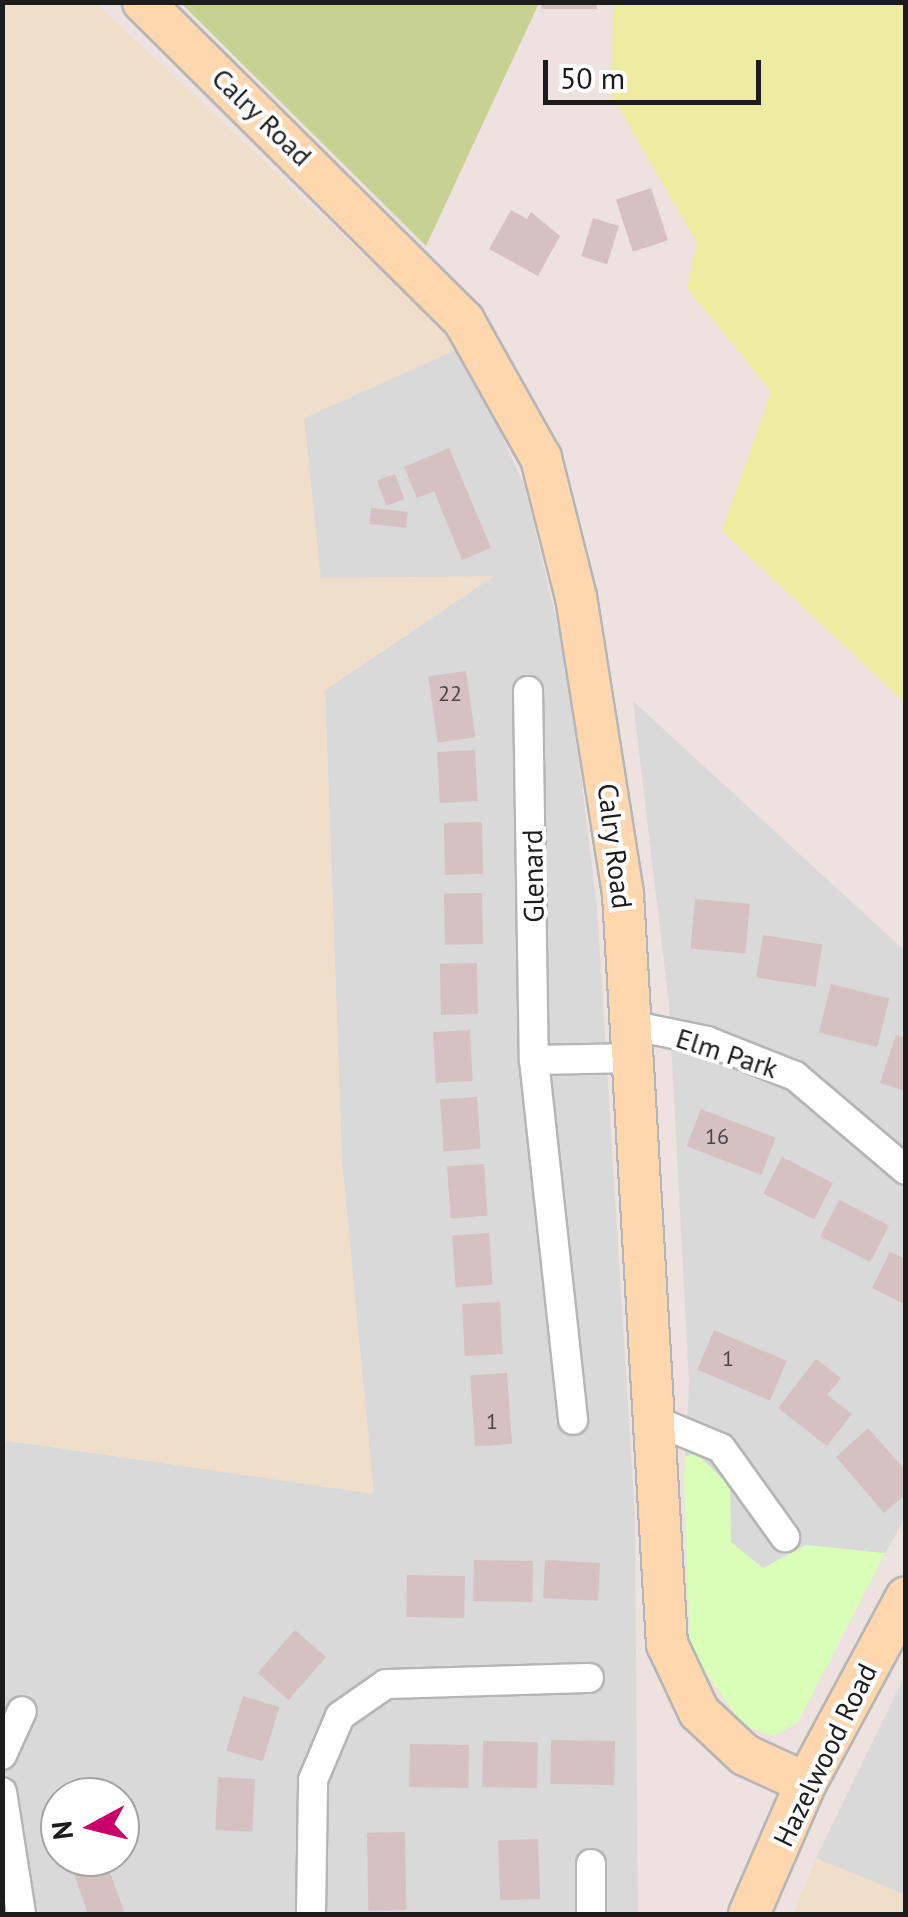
<!DOCTYPE html>
<style>
body{margin:0}
#map{position:relative;width:908px;height:1917px;overflow:hidden;background:#eee2e0;font-family:"PT Sans",sans-serif}
div>[style]{position:absolute}
[style*='--x']{left:calc(var(--x)*1px);top:calc(var(--y)*1px);width:calc(var(--w)*1px);rotate:calc(var(--a)*1deg)}
.residential>*{inset:0;background:#dad9d9}
.farmland>*{inset:0;background:#efdec9}
.grass>*{inset:0;background:#eeeca1}
.forest>*{inset:0;background:#c7d191}
.park>*{inset:0;background:#d8feb8}
.building>*{inset:0;background:#d5c0c2;transform-origin:0 0}
.roads{filter:drop-shadow(2px 0 #b5b5b5) drop-shadow(-2px 0 #b5b5b5) drop-shadow(0 2px #b5b5b5) drop-shadow(0 -2px #b5b5b5)}
.street>*{height:28px;margin:-14px;padding:0 14px;transform-origin:14px;border-radius:14px;background:#fff}
.secondary>*{height:40px;margin:-20px;padding:0 20px;transform-origin:20px;border-radius:20px;background:#ffd7ae}
span{translate:-50% -50%;white-space:nowrap;text-align:center;line-height:1.15;-webkit-text-stroke:8px #fff;paint-order:stroke}
.number-label{font-size:22px;color:#4a4546}
.number-label span{-webkit-text-stroke-width:0}
.street-label{font-size:28px;color:#1c1c1c}
.frame{position:absolute;inset:0;border:5px solid #1c1c1c;pointer-events:none}
.north{position:absolute;left:40px;top:1777px;width:100px;height:100px;box-sizing:border-box;background:#fff;border:2px solid #a4a4a4;border-radius:50%;rotate:263deg;font-size:28px;font-weight:700;line-height:40px;text-align:center;color:#1c1c1c}
.north::after{content:'';display:block;margin:auto;width:35px;height:45px;background:#c8006b;clip-path:polygon(50% 0,100% 100%,50% 72%,0 100%)}
.scale{position:absolute;left:543px;top:60px;width:218px;height:45px;box-sizing:border-box;border:5px solid #1c1c1c;border-top:0;padding-left:12px;font-size:30px;line-height:35px;white-space:nowrap;color:#1c1c1c;-webkit-text-stroke:8px #fff;paint-order:stroke}
</style>
<div id="map">
<div class="residential">
<div style="clip-path:polygon(evenodd,462px 347px,525px 487px,568px 670px,597px 907px,635px 1517px,638px 1914px,3px 1914px,3px 1440px,373px 1493px,342px 1161px,325px 690px,492px 577px,320px 579px,304px 418px,462px 347px,60px 1797px,120px 1797px,120px 1857px,60px 1857px,60px 1797px)"></div>
<div style="clip-path:polygon(633px 701px,905px 951px,905px 1518px,820px 1669px,684px 1478px,689px 1382px,669px 1005px)"></div>
<div style="clip-path:polygon(905px 1675px,905px 1895px,816px 1858px)"></div>
</div>
<div class="farmland">
<div style="clip-path:polygon(3px 3px,96px 3px,462px 347px,304px 418px,321px 578px,494px 576px,325px 690px,342px 1161px,374px 1494px,3px 1440px)"></div>
<div style="clip-path:polygon(816px 1858px,905px 1895px,905px 1914px,793px 1914px)"></div>
</div>
<div class="grass">
<div style="clip-path:polygon(613px 3px,905px 3px,905px 703px,722px 531px,771px 392px,687px 288px,697px 243px,612px 96px)"></div>
</div>
<div class="forest">
<div style="clip-path:polygon(181px 3px,539px 3px,426px 246px)"></div>
</div>
<div class="park">
<div style="clip-path:polygon(695px 1452px,730px 1486px,731px 1542px,763px 1568px,806px 1545px,885px 1553px,798px 1722px,774px 1736px,744px 1726px,690px 1650px,684px 1478px,685px 1457px)"></div>
</div>
<div class="building">
<div style="left:541px;top:2px;width:56px;height:7px"></div>
<div style="left:651px;top:188px;width:55px;height:37px;rotate:72deg"></div>
<div style="clip-path:polygon(511px 210px,527px 219px,531px 212px,560px 236px,538px 276px,489px 249px)"></div>
<div style="left:593px;top:218px;width:27px;height:40px;rotate:17deg"></div>
<div style="clip-path:polygon(449px 448px,491px 548px,462px 560px,434px 491px,417px 498px,404px 467px)"></div>
<div style="left:395px;top:474px;width:27px;height:19px;rotate:70deg"></div>
<div style="left:371px;top:508px;width:37px;height:16px;rotate:6deg"></div>
<div style="left:466px;top:671px;width:67px;height:38px;rotate:82deg"></div>
<div style="left:475px;top:750px;width:51px;height:38px;rotate:87deg"></div>
<div style="left:482px;top:822px;width:52px;height:38px;rotate:89deg"></div>
<div style="left:482px;top:893px;width:51px;height:38px;rotate:89deg"></div>
<div style="left:695px;top:899px;width:55px;height:50px;rotate:5deg"></div>
<div style="left:763px;top:935px;width:60px;height:43px;rotate:9deg"></div>
<div style="left:477px;top:963px;width:51px;height:37px;rotate:89deg"></div>
<div style="left:831px;top:984px;width:60px;height:50px;rotate:14deg"></div>
<div style="left:470px;top:1030px;width:51px;height:37px;rotate:87deg"></div>
<div style="clip-path:polygon(896px 1035px,906px 1038px,906px 1091px,880px 1083px)"></div>
<div style="left:477px;top:1097px;width:52px;height:37px;rotate:86deg"></div>
<div style="left:701px;top:1109px;width:80px;height:40px;rotate:21deg"></div>
<div style="left:782px;top:1157px;width:57px;height:41px;rotate:27deg"></div>
<div style="left:484px;top:1164px;width:52px;height:37px;rotate:86deg"></div>
<div style="left:839px;top:1200px;width:56px;height:41px;rotate:27deg"></div>
<div style="left:489px;top:1233px;width:52px;height:37px;rotate:86deg"></div>
<div style="clip-path:polygon(890px 1252px,906px 1259px,906px 1305px,872px 1288px)"></div>
<div style="left:500px;top:1302px;width:52px;height:38px;rotate:87deg"></div>
<div style="left:714px;top:1330px;width:79px;height:43px;rotate:23deg"></div>
<div style="clip-path:polygon(816px 1359px,841px 1378px,827px 1395px,852px 1414px,827px 1446px,778px 1408px)"></div>
<div style="left:507px;top:1373px;width:71px;height:37px;rotate:86deg"></div>
<div style="clip-path:polygon(868px 1428px,906px 1471px,906px 1494px,884px 1513px,836px 1457px)"></div>
<div style="left:474px;top:1560px;width:59px;height:41px;rotate:1deg"></div>
<div style="left:545px;top:1560px;width:55px;height:38px;rotate:3deg"></div>
<div style="left:407px;top:1575px;width:58px;height:42px;rotate:1deg"></div>
<div style="left:295px;top:1630px;width:41px;height:57px;rotate:41deg"></div>
<div style="left:243px;top:1696px;width:38px;height:57px;rotate:17deg"></div>
<div style="left:551px;top:1740px;width:64px;height:44px;rotate:1deg"></div>
<div style="left:483px;top:1741px;width:55px;height:46px;rotate:1deg"></div>
<div style="left:410px;top:1744px;width:59px;height:43px;rotate:1deg"></div>
<div style="left:218px;top:1777px;width:37px;height:53px;rotate:3deg"></div>
<div style="left:405px;top:1832px;width:78px;height:38px;rotate:89deg"></div>
<div style="left:538px;top:1839px;width:60px;height:40px;rotate:88deg"></div>
<div style="clip-path:polygon(105px 1859px,125px 1914px,88px 1914px,73px 1871px)"></div>
</div>
<div class="roads">
<div class="street">
<div style="--x:528;--y:691;--w:369;--a:89.1"></div>
<div style="--x:534;--y:1060;--w:362;--a:83.8"></div>
<div style="--x:634;--y:1026;--w:75;--a:11.6"></div>
<div style="--x:707;--y:1041;--w:95;--a:21.7"></div>
<div style="--x:795;--y:1076;--w:145;--a:40.3"></div>
<div style="--x:534;--y:1060;--w:103;--a:-1.1"></div>
<div style="--x:656;--y:1421;--w:70;--a:22.6"></div>
<div style="--x:721;--y:1448;--w:110;--a:54.3"></div>
<div style="--x:2;--y:1755;--w:48;--a:-65.6"></div>
<div style="--x:2;--y:1792;--w:123;--a:81.1"></div>
<div style="--x:311;--y:1914;--w:134;--a:-89.1"></div>
<div style="--x:313;--y:1780;--w:69;--a:-67.1"></div>
<div style="--x:340;--y:1716;--w:56;--a:-34.8"></div>
<div style="--x:386;--y:1684;--w:203;--a:-1.7"></div>
<div style="--x:591;--y:1914;--w:50;--a:-90"></div>
</div>
<div class="secondary">
<div style="--x:143;--y:2;--w:453;--a:44.8"></div>
<div style="--x:464;--y:321;--w:157;--a:60.7"></div>
<div style="--x:541;--y:458;--w:143;--a:75.9"></div>
<div style="--x:576;--y:597;--w:302;--a:81"></div>
<div style="--x:623;--y:895;--w:750;--a:86.64"></div>
<div style="--x:667;--y:1644;--w:75;--a:64.8"></div>
<div style="--x:699;--y:1712;--w:63;--a:43.1"></div>
<div style="--x:745;--y:1755;--w:67;--a:24.7"></div>
<div style="--x:749;--y:1914;--w:143;--a:-66.5"></div>
<div style="--x:806;--y:1783;--w:211;--a:-61.7"></div>
</div>
</div>
<div class="number-label">
<span style="left:450px;top:694px">22</span>
<span style="left:717px;top:1137px">16</span>
<span style="left:728px;top:1359px">1</span>
<span style="left:492px;top:1422px">1</span>
</div>
<div class="street-label">
<span style="left:262px;top:117px;rotate:44deg">Calry Road</span>
<span style="left:615px;top:846px;rotate:83deg">Calry Road</span>
<span style="left:533px;top:876px;rotate:-91deg">Glenard</span>
<span style="left:727px;top:1053px;rotate:18deg">Elm Park</span>
<span style="left:825px;top:1755px;rotate:-64deg">Hazelwood Road</span>
</div>
<div class="frame"></div>
<div class="north">N</div>
<div class="scale">50 m</div>
</div>
